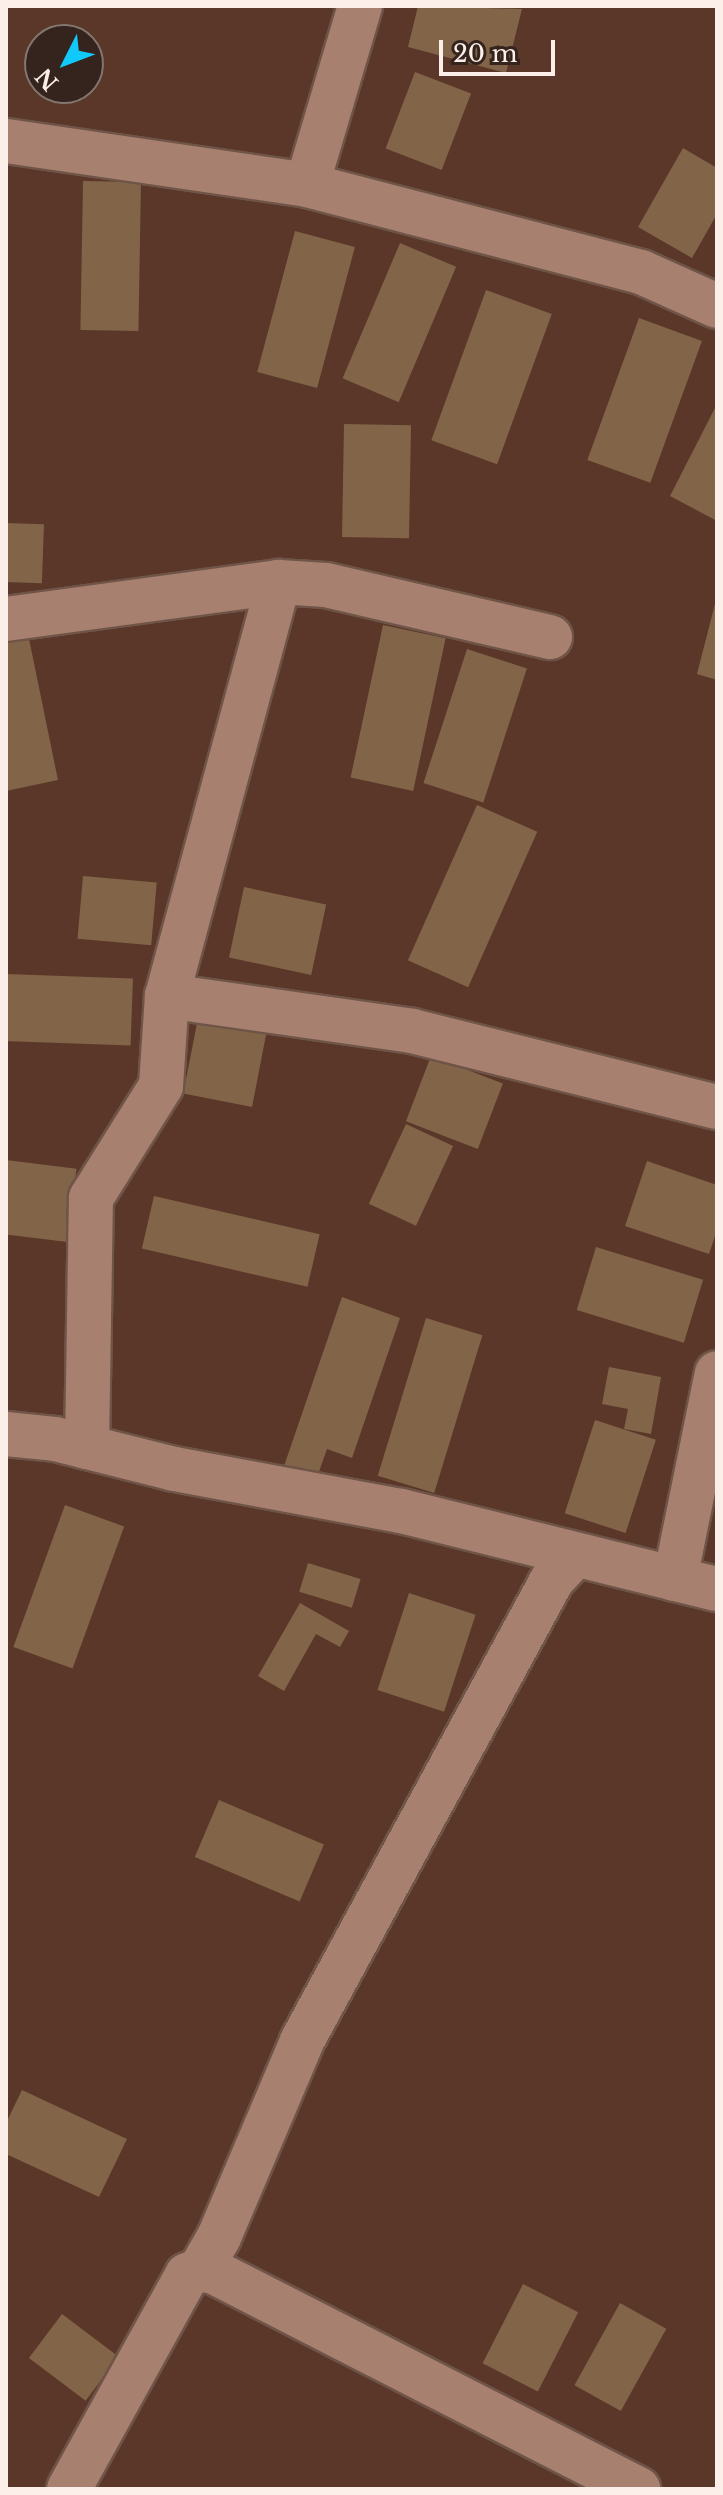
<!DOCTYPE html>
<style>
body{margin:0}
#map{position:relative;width:723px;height:2495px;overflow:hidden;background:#5a3729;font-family:"Libre Baskerville",serif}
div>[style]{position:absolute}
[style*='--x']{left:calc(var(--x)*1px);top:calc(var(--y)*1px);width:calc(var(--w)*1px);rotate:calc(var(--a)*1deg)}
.building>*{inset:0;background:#826448;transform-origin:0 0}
.roads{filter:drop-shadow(2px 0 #6f5448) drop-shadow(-2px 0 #6f5448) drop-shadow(0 2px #6f5448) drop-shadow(0 -2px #6f5448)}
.street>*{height:44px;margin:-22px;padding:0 22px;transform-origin:22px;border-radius:22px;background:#a8806f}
span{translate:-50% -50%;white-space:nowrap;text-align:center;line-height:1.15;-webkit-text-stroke:6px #34241d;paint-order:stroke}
.frame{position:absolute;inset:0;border:8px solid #fceee8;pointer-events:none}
.north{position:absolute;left:24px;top:24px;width:80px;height:80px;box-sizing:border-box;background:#34241d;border:2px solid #84756e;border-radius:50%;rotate:228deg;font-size:22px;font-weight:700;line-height:32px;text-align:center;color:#fceee8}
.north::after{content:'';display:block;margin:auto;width:28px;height:36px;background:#11cafb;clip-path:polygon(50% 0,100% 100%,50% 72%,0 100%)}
.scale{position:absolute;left:439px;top:40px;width:116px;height:36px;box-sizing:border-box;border:4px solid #fceee8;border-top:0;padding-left:10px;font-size:24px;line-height:28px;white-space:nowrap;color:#fceee8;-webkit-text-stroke:6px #34241d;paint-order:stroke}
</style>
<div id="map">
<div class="building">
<div style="clip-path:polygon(418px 6px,522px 9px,506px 73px,408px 47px)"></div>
<div style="left:415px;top:72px;width:60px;height:82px;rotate:21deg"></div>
<div style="clip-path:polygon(683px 148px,717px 168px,717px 214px,692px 258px,638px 227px)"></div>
<div style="left:83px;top:181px;width:58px;height:149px;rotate:1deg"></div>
<div style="left:295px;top:231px;width:62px;height:146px;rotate:15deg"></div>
<div style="left:400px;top:243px;width:61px;height:147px;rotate:23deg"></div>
<div style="left:486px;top:290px;width:70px;height:160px;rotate:20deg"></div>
<div style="left:639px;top:318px;width:67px;height:151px;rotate:20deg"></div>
<div style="clip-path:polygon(717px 404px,717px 521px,670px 496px)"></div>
<div style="left:344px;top:424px;width:67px;height:113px;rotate:1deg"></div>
<div style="left:6px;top:523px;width:38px;height:59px;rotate:2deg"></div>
<div style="clip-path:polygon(716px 600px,717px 600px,717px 680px,697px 674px)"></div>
<div style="left:383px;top:625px;width:64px;height:156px;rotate:12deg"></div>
<div style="clip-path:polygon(28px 634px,58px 780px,6px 791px,6px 638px)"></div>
<div style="left:467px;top:649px;width:63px;height:141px;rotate:18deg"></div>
<div style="left:477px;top:805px;width:66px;height:170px;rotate:24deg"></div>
<div style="left:83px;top:876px;width:74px;height:63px;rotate:5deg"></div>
<div style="left:244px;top:887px;width:84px;height:72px;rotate:12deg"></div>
<div style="left:6px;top:974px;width:127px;height:67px;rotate:2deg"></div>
<div style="left:198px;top:1018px;width:70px;height:77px;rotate:11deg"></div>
<div style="left:431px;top:1056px;width:77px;height:70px;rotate:21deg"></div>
<div style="left:406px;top:1124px;width:52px;height:88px;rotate:25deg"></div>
<div style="left:6px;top:1160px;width:71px;height:74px;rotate:7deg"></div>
<div style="clip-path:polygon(647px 1161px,717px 1185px,717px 1230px,709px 1254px,625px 1226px)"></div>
<div style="left:154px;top:1196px;width:170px;height:54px;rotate:13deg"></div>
<div style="left:596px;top:1247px;width:112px;height:66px;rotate:17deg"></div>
<div style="clip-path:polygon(342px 1297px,400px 1318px,352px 1458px,327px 1449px,316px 1480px,283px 1469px)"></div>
<div style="left:426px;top:1318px;width:59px;height:165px;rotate:17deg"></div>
<div style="clip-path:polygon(609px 1367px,661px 1377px,651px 1434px,624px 1429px,628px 1409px,602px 1404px)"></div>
<div style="left:595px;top:1420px;width:64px;height:98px;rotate:18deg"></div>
<div style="left:65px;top:1505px;width:63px;height:151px;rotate:20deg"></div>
<div style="left:308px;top:1563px;width:55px;height:30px;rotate:17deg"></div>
<div style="left:409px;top:1593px;width:70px;height:102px;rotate:18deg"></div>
<div style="clip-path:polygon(300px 1603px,349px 1631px,340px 1647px,316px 1634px,284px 1691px,258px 1676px)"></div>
<div style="left:219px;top:1800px;width:114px;height:62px;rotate:23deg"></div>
<div style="clip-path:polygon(22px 2090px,127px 2139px,99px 2197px,6px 2154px,6px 2123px)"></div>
<div style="left:523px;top:2284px;width:62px;height:89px;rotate:27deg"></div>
<div style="left:620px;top:2303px;width:53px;height:94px;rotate:29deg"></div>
<div style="left:62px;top:2314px;width:71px;height:55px;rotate:37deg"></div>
</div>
<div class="roads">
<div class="street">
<div style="--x:6;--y:141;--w:304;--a:8.3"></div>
<div style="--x:307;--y:185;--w:345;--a:14.6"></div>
<div style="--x:641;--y:272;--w:83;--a:24.1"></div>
<div style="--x:307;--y:185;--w:187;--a:-73.5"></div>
<div style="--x:6;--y:619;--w:275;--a:-7.7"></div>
<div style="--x:279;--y:582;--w:47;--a:3.7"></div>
<div style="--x:326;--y:585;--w:230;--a:13.1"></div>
<div style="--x:167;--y:996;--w:247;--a:8.1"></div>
<div style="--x:412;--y:1031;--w:314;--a:14"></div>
<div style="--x:6;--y:1434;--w:49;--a:5.8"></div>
<div style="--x:55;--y:1439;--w:123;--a:14.1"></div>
<div style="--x:174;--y:1469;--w:231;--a:10.5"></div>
<div style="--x:401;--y:1511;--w:325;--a:13.9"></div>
<div style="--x:87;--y:1447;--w:249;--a:-89.1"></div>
<div style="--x:91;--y:1198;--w:132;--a:-58"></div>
<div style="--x:161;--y:1086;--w:90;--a:-86.2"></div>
<div style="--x:167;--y:996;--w:429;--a:-74.9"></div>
<div style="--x:675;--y:1579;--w:210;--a:-78.5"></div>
<div style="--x:200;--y:2270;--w:38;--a:-60"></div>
<div style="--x:219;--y:2237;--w:213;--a:-67"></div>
<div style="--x:302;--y:2041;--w:524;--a:-61.53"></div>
<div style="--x:552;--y:1580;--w:33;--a:-47"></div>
<div style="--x:69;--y:2489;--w:244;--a:-61.1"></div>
<div style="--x:187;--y:2275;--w:14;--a:-21"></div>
<div style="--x:200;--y:2270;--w:12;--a:5"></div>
<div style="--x:212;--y:2271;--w:479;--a:27.1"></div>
</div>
</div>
<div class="frame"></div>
<div class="north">N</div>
<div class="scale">20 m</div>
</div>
